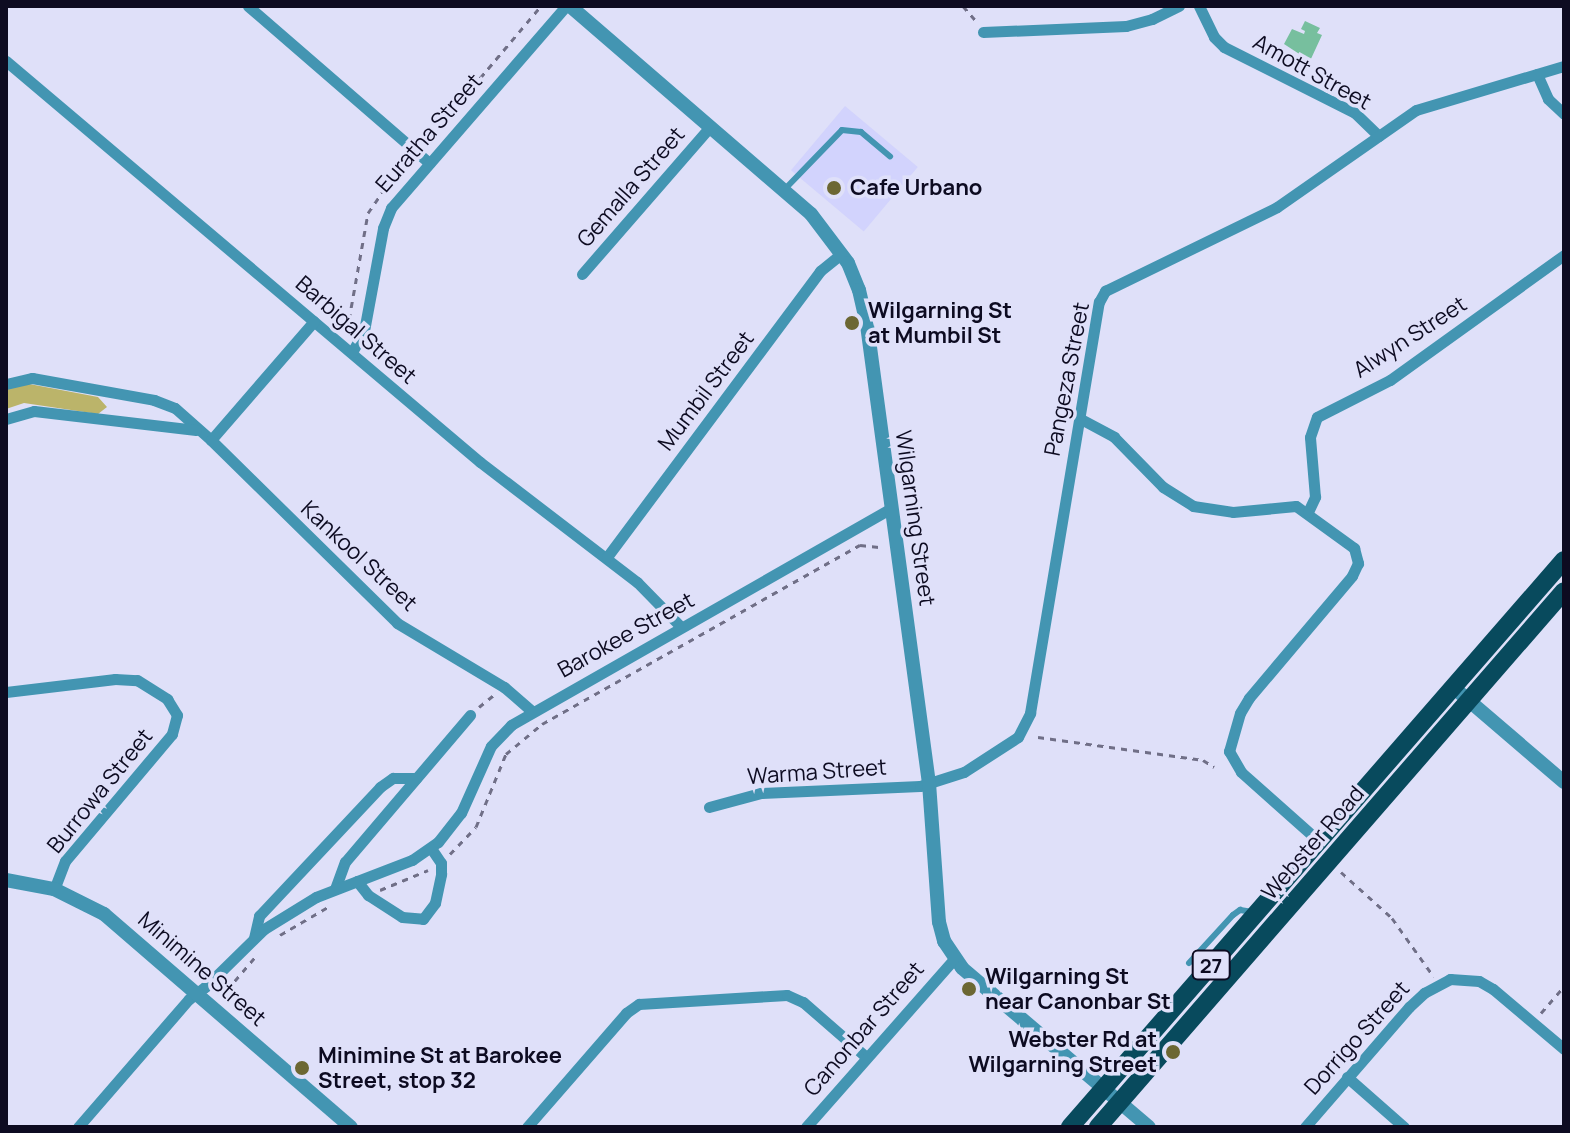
<!DOCTYPE html>
<style>
body{margin:0}
#map{position:relative;width:1570px;height:1133px;overflow:hidden;background:#dfe0f9;font-family:Manrope,sans-serif}
div>[style]{position:absolute}
[style*='--x']{left:calc(var(--x)*1px);top:calc(var(--y)*1px);width:calc(var(--w)*1px);rotate:calc(var(--a)*1deg)}
.built>*{inset:0;background:#d2d3fd;transform-origin:0 0}
.green>*{inset:0;background:#bbb46a}
.building>*{inset:0;background:#77bf9e}
.path>*{height:3px;margin-top:-1.5px;transform-origin:0;background:repeating-linear-gradient(90deg,#706f87 0 6px,transparent 0 12px)}
.service>*{height:6px;margin:-3px;padding:0 3px;transform-origin:3px;border-radius:3px;background:#4395b2}
.minor>*{height:11px;margin:-5.5px;padding:0 5.5px;transform-origin:5.5px;border-radius:5.5px;background:#4395b2}
.tertiary>*{height:14px;margin:-7px;padding:0 7px;transform-origin:7px;border-radius:7px;background:#4395b2}
.primary>*{height:18px;margin:-9px;padding:0 9px;transform-origin:9px;border-radius:9px;background:#084a5d}
.dots>*{width:22px;height:22px;translate:-50% -50%;box-sizing:border-box;border:4px solid #dfe0f9;border-radius:50%}
span{translate:-50% -50%;white-space:nowrap;text-align:center;line-height:1.15;-webkit-text-stroke:7px #dfe0f9;paint-order:stroke}
.shield-label span{padding:2px 6px;background:#dfe0f9;border:2px solid;border-radius:6px;-webkit-text-stroke-width:0}
.shield-label{font-size:20px;color:#0d0b21;font-weight:700}
.street-label{font-size:22px;color:#0d0b21}
.poi-label{font-size:22px;color:#0d0b21;font-weight:700}
.left{translate:0 -50%;text-align:left}
.right{translate:-100% -50%;text-align:right}
.frame{position:absolute;inset:0;border:8px solid #0d0b21;pointer-events:none}
</style>
<div id="map">
<div class="built">
<div style="left:845px;top:106px;width:95px;height:84px;rotate:40deg"></div>
</div>
<div class="green">
<div style="clip-path:polygon(24px 383px,98px 397px,107px 407px,98px 414px,24px 403px,6px 409px,6px 388px)"></div>
</div>
<div class="building">
<div style="clip-path:polygon(1305px 21px,1320px 28px,1317px 33px,1322px 35px,1310px 61px,1284px 44px,1292px 29px,1304px 34px,1305px 31px,1301px 29px)"></div>
</div>
<div class="path">
<div style="--x:963;--y:6;--w:20;--a:49"></div>
<div style="--x:426;--y:142;--w:178;--a:-49.8"></div>
<div style="--x:347;--y:331;--w:120;--a:-79.9"></div>
<div style="--x:368;--y:213;--w:42;--a:-55.6"></div>
<div style="--x:392;--y:178;--w:24;--a:-45"></div>
<div style="--x:479;--y:707;--w:21;--a:-39"></div>
<div style="--x:1038;--y:737;--w:167;--a:7.9"></div>
<div style="--x:1203;--y:760;--w:13;--a:32"></div>
<div style="--x:450;--y:854;--w:37;--a:-46"></div>
<div style="--x:476;--y:827;--w:79;--a:-67.7"></div>
<div style="--x:506;--y:754;--w:47;--a:-39.8"></div>
<div style="--x:542;--y:724;--w:365;--a:-29.4"></div>
<div style="--x:860;--y:545;--w:19;--a:6"></div>
<div style="--x:1341;--y:872;--w:69;--a:42"></div>
<div style="--x:1392;--y:918;--w:72;--a:54.6"></div>
<div style="--x:380;--y:890;--w:52;--a:-22.6"></div>
<div style="--x:280;--y:935;--w:56;--a:-30.3"></div>
<div style="--x:227;--y:990;--w:45;--a:-49.5"></div>
<div style="--x:1541;--y:1013;--w:35;--a:-49"></div>
</div>
<div class="service">
<div style="--x:784;--y:190;--w:83;--a:-46"></div>
<div style="--x:842;--y:130;--w:19;--a:6"></div>
<div style="--x:861;--y:132;--w:38;--a:40"></div>
<div style="--x:1189;--y:963;--w:65;--a:-47.5"></div>
<div style="--x:1233;--y:915;--w:9;--a:-36"></div>
<div style="--x:1240;--y:910;--w:13;--a:9"></div>
</div>
<div class="minor">
<div style="--x:248;--y:6;--w:240;--a:40.9"></div>
<div style="--x:1199;--y:6;--w:34;--a:64"></div>
<div style="--x:1214;--y:37;--w:14;--a:45"></div>
<div style="--x:1224;--y:47;--w:147;--a:26.7"></div>
<div style="--x:1355;--y:113;--w:33;--a:44"></div>
<div style="--x:983;--y:32;--w:143;--a:-2.4"></div>
<div style="--x:1126;--y:26;--w:27;--a:-15"></div>
<div style="--x:1152;--y:19;--w:30;--a:-26"></div>
<div style="--x:6;--y:61;--w:621;--a:40.23"></div>
<div style="--x:480;--y:462;--w:198;--a:37.4"></div>
<div style="--x:637;--y:582;--w:63;--a:45.6"></div>
<div style="--x:1537;--y:74;--w:27;--a:66"></div>
<div style="--x:1548;--y:99;--w:22;--a:43"></div>
<div style="--x:582;--y:274;--w:195;--a:-49"></div>
<div style="--x:352;--y:352;--w:24;--a:-60"></div>
<div style="--x:364;--y:331;--w:105;--a:-79.5"></div>
<div style="--x:383;--y:228;--w:22;--a:-68"></div>
<div style="--x:391;--y:208;--w:267;--a:-49.1"></div>
<div style="--x:6;--y:384;--w:27;--a:-13"></div>
<div style="--x:32;--y:378;--w:124;--a:10.2"></div>
<div style="--x:154;--y:400;--w:22;--a:21"></div>
<div style="--x:175;--y:408;--w:48;--a:41.6"></div>
<div style="--x:211;--y:440;--w:157;--a:-49.1"></div>
<div style="--x:1079;--y:418;--w:40;--a:28"></div>
<div style="--x:1114;--y:437;--w:70;--a:45.6"></div>
<div style="--x:1163;--y:487;--w:36;--a:32"></div>
<div style="--x:1193;--y:506;--w:40;--a:8.5"></div>
<div style="--x:1233;--y:512;--w:63;--a:-5.4"></div>
<div style="--x:1296;--y:506;--w:72;--a:35.9"></div>
<div style="--x:1354;--y:548;--w:16;--a:75"></div>
<div style="--x:1358;--y:563;--w:14;--a:115"></div>
<div style="--x:1352;--y:576;--w:160;--a:130.2"></div>
<div style="--x:1249;--y:698;--w:17;--a:121"></div>
<div style="--x:1240;--y:713;--w:40;--a:106"></div>
<div style="--x:1229;--y:751;--w:24;--a:60"></div>
<div style="--x:1241;--y:772;--w:107;--a:41.6"></div>
<div style="--x:6;--y:419;--w:29;--a:-16"></div>
<div style="--x:34;--y:411;--w:163;--a:6.7"></div>
<div style="--x:211;--y:440;--w:261;--a:44.5"></div>
<div style="--x:397;--y:623;--w:125;--a:30.9"></div>
<div style="--x:504;--y:687;--w:37;--a:41"></div>
<div style="--x:1308;--y:512;--w:17;--a:-65"></div>
<div style="--x:1315;--y:497;--w:60;--a:-94.8"></div>
<div style="--x:1310;--y:437;--w:21;--a:-71"></div>
<div style="--x:1317;--y:417;--w:82;--a:-26.9"></div>
<div style="--x:1390;--y:380;--w:214;--a:-35.7"></div>
<div style="--x:607;--y:557;--w:357;--a:-53.3"></div>
<div style="--x:820;--y:271;--w:28;--a:-39"></div>
<div style="--x:6;--y:692;--w:110;--a:-6.8"></div>
<div style="--x:115;--y:679;--w:22;--a:3"></div>
<div style="--x:137;--y:680;--w:36;--a:32"></div>
<div style="--x:167;--y:699;--w:19;--a:58"></div>
<div style="--x:177;--y:715;--w:20;--a:105"></div>
<div style="--x:172;--y:734;--w:166;--a:130.1"></div>
<div style="--x:65;--y:861;--w:30;--a:111"></div>
<div style="--x:709;--y:807;--w:54;--a:-15.1"></div>
<div style="--x:761;--y:793;--w:159;--a:-2.5"></div>
<div style="--x:920;--y:786;--w:46;--a:-17.7"></div>
<div style="--x:964;--y:772;--w:64;--a:-32.9"></div>
<div style="--x:1018;--y:737;--w:27;--a:-63"></div>
<div style="--x:1030;--y:713;--w:417;--a:-80.5"></div>
<div style="--x:1099;--y:302;--w:13;--a:-61"></div>
<div style="--x:1105;--y:291;--w:191;--a:-26"></div>
<div style="--x:1277;--y:207;--w:169;--a:-34.9"></div>
<div style="--x:1416;--y:110;--w:154;--a:-16.6"></div>
<div style="--x:357;--y:881;--w:18;--a:52"></div>
<div style="--x:368;--y:895;--w:40;--a:32.9"></div>
<div style="--x:402;--y:917;--w:21;--a:5"></div>
<div style="--x:423;--y:919;--w:20;--a:-53"></div>
<div style="--x:435;--y:903;--w:30;--a:-78"></div>
<div style="--x:441;--y:874;--w:11;--a:-90"></div>
<div style="--x:441;--y:863;--w:18;--a:-124"></div>
<div style="--x:335;--y:889;--w:29;--a:-70"></div>
<div style="--x:345;--y:862;--w:193;--a:-49.6"></div>
<div style="--x:254;--y:938;--w:23;--a:-77"></div>
<div style="--x:259;--y:916;--w:177;--a:-46.8"></div>
<div style="--x:380;--y:787;--w:16;--a:-35"></div>
<div style="--x:393;--y:778;--w:23;--a:0"></div>
<div style="--x:1347;--y:1077;--w:76;--a:41.3"></div>
<div style="--x:78;--y:1127;--w:169;--a:-49.1"></div>
<div style="--x:189;--y:999;--w:20;--a:-37"></div>
<div style="--x:205;--y:987;--w:83;--a:-44.5"></div>
<div style="--x:264;--y:929;--w:61;--a:-31.6"></div>
<div style="--x:316;--y:897;--w:103;--a:-21.1"></div>
<div style="--x:412;--y:860;--w:32;--a:-35"></div>
<div style="--x:438;--y:842;--w:37;--a:-52"></div>
<div style="--x:461;--y:813;--w:73;--a:-65.9"></div>
<div style="--x:491;--y:746;--w:29;--a:-46"></div>
<div style="--x:511;--y:725;--w:438;--a:-29.7"></div>
<div style="--x:527;--y:1127;--w:151;--a:-49"></div>
<div style="--x:626;--y:1013;--w:16;--a:-35"></div>
<div style="--x:639;--y:1004;--w:148;--a:-3.5"></div>
<div style="--x:787;--y:995;--w:17;--a:24"></div>
<div style="--x:803;--y:1002;--w:84;--a:41.1"></div>
<div style="--x:806;--y:1127;--w:224;--a:-48.6"></div>
<div style="--x:1305;--y:1127;--w:159;--a:-49.1"></div>
<div style="--x:1409;--y:1007;--w:21;--a:-43"></div>
<div style="--x:1424;--y:993;--w:30;--a:-28"></div>
<div style="--x:1450;--y:979;--w:29;--a:4"></div>
<div style="--x:1479;--y:981;--w:16;--a:30"></div>
<div style="--x:1493;--y:989;--w:93;--a:40.2"></div>
</div>
<div class="tertiary">
<div style="--x:570;--y:6;--w:318;--a:40.8"></div>
<div style="--x:811;--y:214;--w:61;--a:52.9"></div>
<div style="--x:848;--y:263;--w:29;--a:68"></div>
<div style="--x:859;--y:290;--w:36;--a:77"></div>
<div style="--x:867;--y:325;--w:462;--a:82.3"></div>
<div style="--x:929;--y:783;--w:139;--a:85.9"></div>
<div style="--x:939;--y:922;--w:20;--a:75"></div>
<div style="--x:944;--y:941;--w:32;--a:56"></div>
<div style="--x:962;--y:968;--w:245;--a:40.4"></div>
<div style="--x:1453;--y:687;--w:146;--a:40.6"></div>
<div style="--x:6;--y:880;--w:49;--a:10.6"></div>
<div style="--x:54;--y:889;--w:56;--a:26.6"></div>
<div style="--x:104;--y:914;--w:326;--a:40.8"></div>
</div>
<div class="primary">
<div style="--x:1070;--y:1127;--w:752;--a:-48.94"></div>
<div style="--x:1098;--y:1127;--w:710;--a:-49"></div>
</div>
<div class="dots">
<div style="left:834px;top:188px;background:#6c6733"></div>
<div style="left:852px;top:323px;background:#6c6733"></div>
<div style="left:969px;top:989px;background:#6c6733"></div>
<div style="left:1173px;top:1052px;background:#6c6733"></div>
<div style="left:302px;top:1068px;background:#6c6733"></div>
</div>
<div class="shield-label">
<span style="left:1211px;top:965px">27</span>
</div>
<div class="street-label">
<span style="left:1312px;top:72px;rotate:29deg">Amott Street</span>
<span style="left:429px;top:133px;rotate:-49deg">Euratha Street</span>
<span style="left:631px;top:187px;rotate:-49deg">Gemalla Street</span>
<span style="left:356px;top:330px;rotate:41deg">Barbigal Street</span>
<span style="left:1410px;top:337px;rotate:-33deg">Alwyn Street</span>
<span style="left:1067px;top:379px;rotate:-79deg">Pangeza Street</span>
<span style="left:706px;top:391px;rotate:-53deg">Mumbil Street</span>
<span style="left:915px;top:518px;rotate:82deg">Wilgarning Street</span>
<span style="left:359px;top:556px;rotate:43deg">Kankool Street</span>
<span style="left:626px;top:635px;rotate:-29deg">Barokee Street</span>
<span style="left:817px;top:772px;rotate:-4deg">Warma Street</span>
<span style="left:100px;top:791px;rotate:-51deg">Burrowa Street</span>
<span style="left:1313px;top:843px;rotate:-49deg">Webster Road</span>
<span style="left:202px;top:969px;rotate:41deg">Minimine Street</span>
<span style="left:864px;top:1029px;rotate:-49deg">Canonbar Street</span>
<span style="left:1357px;top:1038px;rotate:-48deg">Dorrigo Street</span>
</div>
<div class="poi-label">
<span class="left" style="left:850px;top:188px">Cafe Urbano</span>
<span class="left" style="left:868px;top:323px">Wilgarning St<br>at Mumbil St</span>
<span class="left" style="left:985px;top:989px">Wilgarning St<br>near Canonbar St</span>
<span class="right" style="left:1157px;top:1052px">Webster Rd at<br>Wilgarning Street</span>
<span class="left" style="left:318px;top:1068px">Minimine St at Barokee<br>Street, stop 32</span>
</div>
<div class="frame"></div>
</div>
